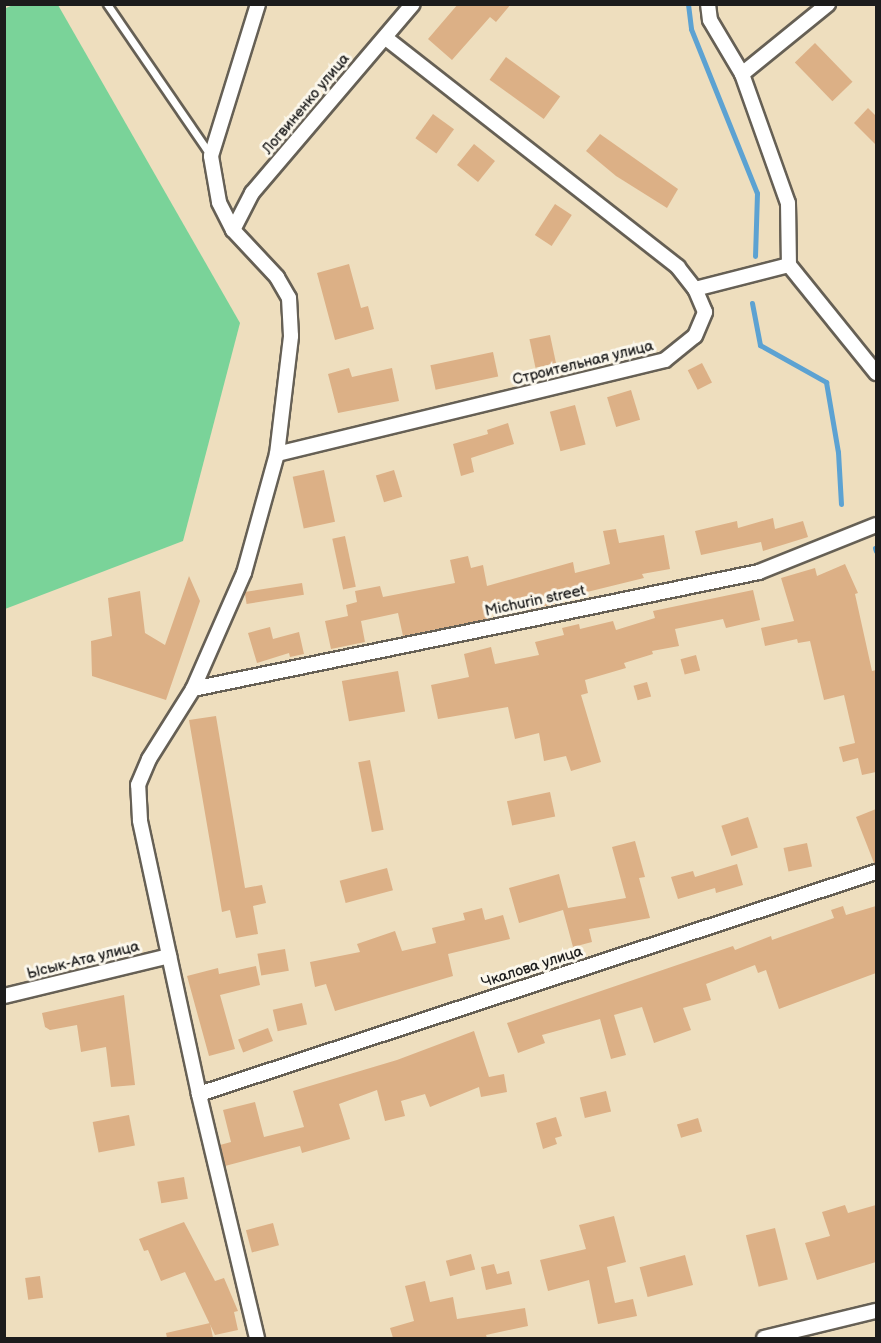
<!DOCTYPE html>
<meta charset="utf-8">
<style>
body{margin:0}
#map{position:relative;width:881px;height:1343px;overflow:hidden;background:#eedebe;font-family:"Balsamiq Sans",sans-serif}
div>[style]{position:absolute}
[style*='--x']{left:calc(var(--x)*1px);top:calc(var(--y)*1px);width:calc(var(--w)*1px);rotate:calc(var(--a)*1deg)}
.green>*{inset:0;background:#7ad399}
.stream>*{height:5px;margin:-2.5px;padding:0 2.5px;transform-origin:2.5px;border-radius:2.5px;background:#5ca2d2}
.building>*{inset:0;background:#dcb086;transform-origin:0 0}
.roads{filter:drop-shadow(2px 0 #666055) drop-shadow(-2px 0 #666055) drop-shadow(0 2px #666055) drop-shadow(0 -2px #666055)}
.service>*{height:7px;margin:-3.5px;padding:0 3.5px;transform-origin:3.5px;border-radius:3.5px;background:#fff}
.minor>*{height:14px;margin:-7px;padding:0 7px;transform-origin:7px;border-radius:7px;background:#fff}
span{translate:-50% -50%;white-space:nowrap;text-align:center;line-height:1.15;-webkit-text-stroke:6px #fbf7ec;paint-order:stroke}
.street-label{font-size:15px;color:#1c1c1c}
.frame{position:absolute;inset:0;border:6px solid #1c1c1c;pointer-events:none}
</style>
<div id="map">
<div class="green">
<div style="clip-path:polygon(15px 4px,58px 5px,240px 323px,183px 541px,5px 609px,4px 9px)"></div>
</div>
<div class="stream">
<div style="--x:688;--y:4;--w:25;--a:83"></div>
<div style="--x:691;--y:29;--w:177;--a:68.1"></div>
<div style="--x:757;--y:193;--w:63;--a:91.8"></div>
<div style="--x:752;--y:303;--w:43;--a:79.2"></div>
<div style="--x:760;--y:345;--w:76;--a:29.3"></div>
<div style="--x:826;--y:382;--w:71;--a:80.3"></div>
<div style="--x:838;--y:452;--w:52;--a:86.7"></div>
<div style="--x:875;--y:548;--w:3;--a:72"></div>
</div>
<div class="building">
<div style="clip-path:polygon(458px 4px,511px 4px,496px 22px,490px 17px,452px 60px,428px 39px)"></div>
<div style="left:815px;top:43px;width:54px;height:28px;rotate:46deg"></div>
<div style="left:506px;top:57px;width:67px;height:28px;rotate:36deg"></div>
<div style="clip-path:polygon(868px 108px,876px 116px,876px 145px,854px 123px)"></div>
<div style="left:433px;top:114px;width:26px;height:30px;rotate:36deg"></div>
<div style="clip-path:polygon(600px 134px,678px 189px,667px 208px,616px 176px,586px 151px)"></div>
<div style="left:474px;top:144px;width:27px;height:27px;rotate:39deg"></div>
<div style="left:555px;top:204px;width:20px;height:37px;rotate:33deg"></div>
<div style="clip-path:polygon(349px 264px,361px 308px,368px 306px,374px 329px,335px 340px,317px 273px)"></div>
<div style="left:550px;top:335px;width:29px;height:21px;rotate:78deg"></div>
<div style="left:493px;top:352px;width:25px;height:64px;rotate:78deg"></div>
<div style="left:702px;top:363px;width:22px;height:16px;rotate:63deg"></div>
<div style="clip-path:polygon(349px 368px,352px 377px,392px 368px,399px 401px,338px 413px,328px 374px)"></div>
<div style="left:631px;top:390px;width:31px;height:25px;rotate:73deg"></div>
<div style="left:575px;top:405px;width:41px;height:26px;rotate:75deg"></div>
<div style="clip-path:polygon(508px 423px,514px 444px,471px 458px,474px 472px,461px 476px,453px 444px,488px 434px,487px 430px)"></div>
<div style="left:324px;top:470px;width:53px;height:32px;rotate:78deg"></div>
<div style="left:394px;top:470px;width:28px;height:19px;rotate:73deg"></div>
<div style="clip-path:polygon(773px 518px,775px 529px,803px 521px,808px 537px,763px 551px,761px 542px,701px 555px,695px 531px,737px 521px,738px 528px)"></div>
<div style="clip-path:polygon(616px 529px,619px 543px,664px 535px,670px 569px,642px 574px,644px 578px,587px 592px,553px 597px,555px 604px,528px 610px,526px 602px,487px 612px,488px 619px,403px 636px,398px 613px,361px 621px,365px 642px,331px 649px,325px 621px,348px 616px,346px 605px,357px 602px,355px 591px,380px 586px,383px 597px,455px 583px,450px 560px,468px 556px,471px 568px,483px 565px,487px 586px,573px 562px,575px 573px,610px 564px,603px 531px)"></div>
<div style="left:345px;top:536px;width:52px;height:13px;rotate:78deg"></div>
<div style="clip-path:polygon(845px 564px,858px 593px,855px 594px,872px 671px,876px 670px,876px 772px,862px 775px,858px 758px,843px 762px,839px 747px,855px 743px,844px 695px,824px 700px,810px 641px,798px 643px,797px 639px,765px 646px,761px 628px,794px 621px,781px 578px,815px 568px,817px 576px)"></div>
<div style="clip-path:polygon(189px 576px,200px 601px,166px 700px,92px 676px,91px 641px,112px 636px,108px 598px,140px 591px,145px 633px,165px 645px)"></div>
<div style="left:302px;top:583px;width:12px;height:58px;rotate:81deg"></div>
<div style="clip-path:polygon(753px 590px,760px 620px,726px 628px,723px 619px,675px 629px,679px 646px,652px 651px,653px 654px,624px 663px,626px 668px,585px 680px,588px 693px,581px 695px,601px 762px,571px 771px,566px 756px,544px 761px,539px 733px,515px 739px,508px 707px,438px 719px,431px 685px,469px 677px,464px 654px,491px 647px,495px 664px,539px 655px,535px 642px,564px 635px,562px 628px,579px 624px,580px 629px,613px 621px,616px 630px,655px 618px,653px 611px)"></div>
<div style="clip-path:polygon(270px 627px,273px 639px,299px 632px,304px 654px,290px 657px,289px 653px,257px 663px,248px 633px)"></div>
<div style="left:696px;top:655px;width:16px;height:16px;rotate:75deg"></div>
<div style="left:398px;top:671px;width:41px;height:57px;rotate:80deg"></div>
<div style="left:647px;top:682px;width:15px;height:14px;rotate:74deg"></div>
<div style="clip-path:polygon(216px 716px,245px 888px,262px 885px,266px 903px,253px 906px,258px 934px,236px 938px,230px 910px,222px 912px,189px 720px)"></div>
<div style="left:370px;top:760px;width:71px;height:12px;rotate:79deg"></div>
<div style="left:550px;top:792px;width:25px;height:44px;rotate:78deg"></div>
<div style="clip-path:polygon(876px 809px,876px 863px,874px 863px,856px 817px)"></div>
<div style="left:748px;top:817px;width:32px;height:28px;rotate:72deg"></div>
<div style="clip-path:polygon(635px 841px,645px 877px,639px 878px,650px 918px,589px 929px,592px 942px,573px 947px,563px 910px,519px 923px,509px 888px,559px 874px,568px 908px,626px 898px,612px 847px)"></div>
<div style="left:807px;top:843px;width:24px;height:24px;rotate:78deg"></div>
<div style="clip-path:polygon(737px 864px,743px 885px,716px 893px,715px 888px,678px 899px,671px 877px,693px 871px,695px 877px)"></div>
<div style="left:387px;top:868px;width:23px;height:49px;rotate:75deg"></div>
<div style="clip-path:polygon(843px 906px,846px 915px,876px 906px,876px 973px,779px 1009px,766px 970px,758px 973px,755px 965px,706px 984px,711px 1000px,683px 1008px,691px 1030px,654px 1043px,642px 1007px,614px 1015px,626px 1055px,611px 1059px,600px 1019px,542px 1035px,545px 1043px,518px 1053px,507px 1023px,733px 946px,735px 950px,771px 936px,772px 940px,834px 918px,831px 910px)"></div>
<div style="clip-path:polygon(482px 908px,485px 920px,503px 915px,510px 939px,448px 954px,453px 976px,335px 1011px,326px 984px,315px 987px,310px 962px,360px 952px,357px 944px,395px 931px,402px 951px,436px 943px,432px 928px,465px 920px,463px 913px)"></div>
<div style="left:285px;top:949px;width:22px;height:28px;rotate:80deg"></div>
<div style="clip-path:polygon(256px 966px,260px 985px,220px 995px,235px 1049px,209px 1056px,187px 976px,218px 968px,219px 974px)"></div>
<div style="clip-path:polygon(124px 995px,135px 1085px,111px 1087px,106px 1047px,81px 1052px,77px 1025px,50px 1030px,45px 1027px,42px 1013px)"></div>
<div style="left:302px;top:1003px;width:22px;height:30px;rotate:77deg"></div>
<div style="left:268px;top:1028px;width:14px;height:32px;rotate:69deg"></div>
<div style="clip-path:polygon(474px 1031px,489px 1077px,504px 1074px,507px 1092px,481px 1097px,479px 1087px,430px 1107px,425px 1094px,401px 1101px,405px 1116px,385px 1121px,377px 1090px,339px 1104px,350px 1139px,302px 1153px,300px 1146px,225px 1166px,220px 1145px,231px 1142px,223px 1110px,255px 1102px,264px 1137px,304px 1127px,293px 1091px,397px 1060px)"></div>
<div style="left:606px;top:1091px;width:21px;height:27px;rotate:76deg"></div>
<div style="left:129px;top:1115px;width:31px;height:37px;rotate:79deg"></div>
<div style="clip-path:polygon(556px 1117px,562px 1136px,555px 1138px,557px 1144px,543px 1149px,536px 1123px)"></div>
<div style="left:698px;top:1118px;width:14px;height:22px;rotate:73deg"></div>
<div style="left:184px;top:1177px;width:22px;height:27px;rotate:80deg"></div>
<div style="clip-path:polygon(845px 1205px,848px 1213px,876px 1205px,876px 1262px,817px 1280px,805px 1243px,830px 1236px,822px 1212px)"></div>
<div style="clip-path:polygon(614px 1216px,626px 1262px,607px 1267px,615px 1303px,633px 1299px,637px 1316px,598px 1324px,589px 1280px,548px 1291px,540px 1260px,586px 1249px,579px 1225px)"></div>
<div style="clip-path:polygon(184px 1222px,215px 1281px,224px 1278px,238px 1311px,234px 1312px,238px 1330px,215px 1335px,185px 1272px,161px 1281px,148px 1250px,144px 1251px,139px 1239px)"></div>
<div style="left:273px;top:1223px;width:23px;height:28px;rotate:75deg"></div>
<div style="left:775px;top:1228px;width:53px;height:30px;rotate:76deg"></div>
<div style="left:471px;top:1254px;width:16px;height:26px;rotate:75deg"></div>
<div style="left:685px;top:1255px;width:31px;height:47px;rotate:75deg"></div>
<div style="clip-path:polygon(494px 1264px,497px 1274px,509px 1271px,512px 1284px,486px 1290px,481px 1267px)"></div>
<div style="left:40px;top:1276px;width:22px;height:15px;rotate:82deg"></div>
<div style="clip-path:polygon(425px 1281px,430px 1302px,453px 1297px,457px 1319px,525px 1308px,528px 1326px,486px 1335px,487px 1338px,393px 1338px,390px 1328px,414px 1321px,405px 1286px)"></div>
<div style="clip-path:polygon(210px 1323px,213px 1338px,167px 1338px,166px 1333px)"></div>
</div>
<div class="roads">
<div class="service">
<div style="--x:107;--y:4;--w:184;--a:55.6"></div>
</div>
<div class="minor">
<div style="--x:708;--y:4;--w:16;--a:83"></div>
<div style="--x:710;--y:20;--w:63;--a:59.3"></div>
<div style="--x:742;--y:74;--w:111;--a:-39.1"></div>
<div style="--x:742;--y:74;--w:137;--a:70.4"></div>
<div style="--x:788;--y:203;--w:62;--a:89.1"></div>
<div style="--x:789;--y:265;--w:139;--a:51.1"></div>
<div style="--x:233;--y:230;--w:42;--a:-62.8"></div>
<div style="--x:252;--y:193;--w:248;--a:-49.6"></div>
<div style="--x:695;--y:289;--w:97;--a:-14.3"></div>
<div style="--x:277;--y:454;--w:399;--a:-13.6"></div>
<div style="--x:665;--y:360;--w:38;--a:-39"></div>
<div style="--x:695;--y:336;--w:26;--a:-67"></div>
<div style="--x:705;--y:312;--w:25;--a:-113"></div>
<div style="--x:695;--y:289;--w:28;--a:-128"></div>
<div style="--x:678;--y:267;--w:372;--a:-141.9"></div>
<div style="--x:193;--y:689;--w:578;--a:-11.68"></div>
<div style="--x:759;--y:572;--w:126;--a:-21.9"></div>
<div style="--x:4;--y:996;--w:170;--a:-13.6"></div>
<div style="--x:199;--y:1094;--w:712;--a:-18.16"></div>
<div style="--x:257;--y:1338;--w:251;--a:-103.4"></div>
<div style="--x:199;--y:1094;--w:280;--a:-102.2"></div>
<div style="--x:140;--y:820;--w:35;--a:-93"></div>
<div style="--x:138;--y:785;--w:28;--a:-67"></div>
<div style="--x:149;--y:759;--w:83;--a:-57.8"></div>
<div style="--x:193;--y:689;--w:127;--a:-66.3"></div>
<div style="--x:244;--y:573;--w:123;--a:-74.5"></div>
<div style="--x:277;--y:454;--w:119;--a:-83.2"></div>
<div style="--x:291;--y:336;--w:38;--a:-93"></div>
<div style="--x:289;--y:298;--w:24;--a:-120"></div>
<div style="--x:277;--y:277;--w:64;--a:-133.1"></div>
<div style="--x:233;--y:230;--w:31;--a:-117"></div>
<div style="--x:219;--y:202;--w:47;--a:-99.9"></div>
<div style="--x:211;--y:156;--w:159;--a:-72.8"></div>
<div style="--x:764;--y:1338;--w:115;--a:-13.6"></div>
</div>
</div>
<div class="street-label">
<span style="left:306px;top:104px;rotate:-50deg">Логвиненко улица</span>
<span style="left:583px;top:363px;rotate:-14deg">Строительная улица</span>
<span style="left:535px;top:601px;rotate:-12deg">Michurin street</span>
<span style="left:83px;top:960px;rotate:-14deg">Ысык-Ата улица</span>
<span style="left:532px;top:967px;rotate:-18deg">Чкалова улица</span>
</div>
<div class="frame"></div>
</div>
